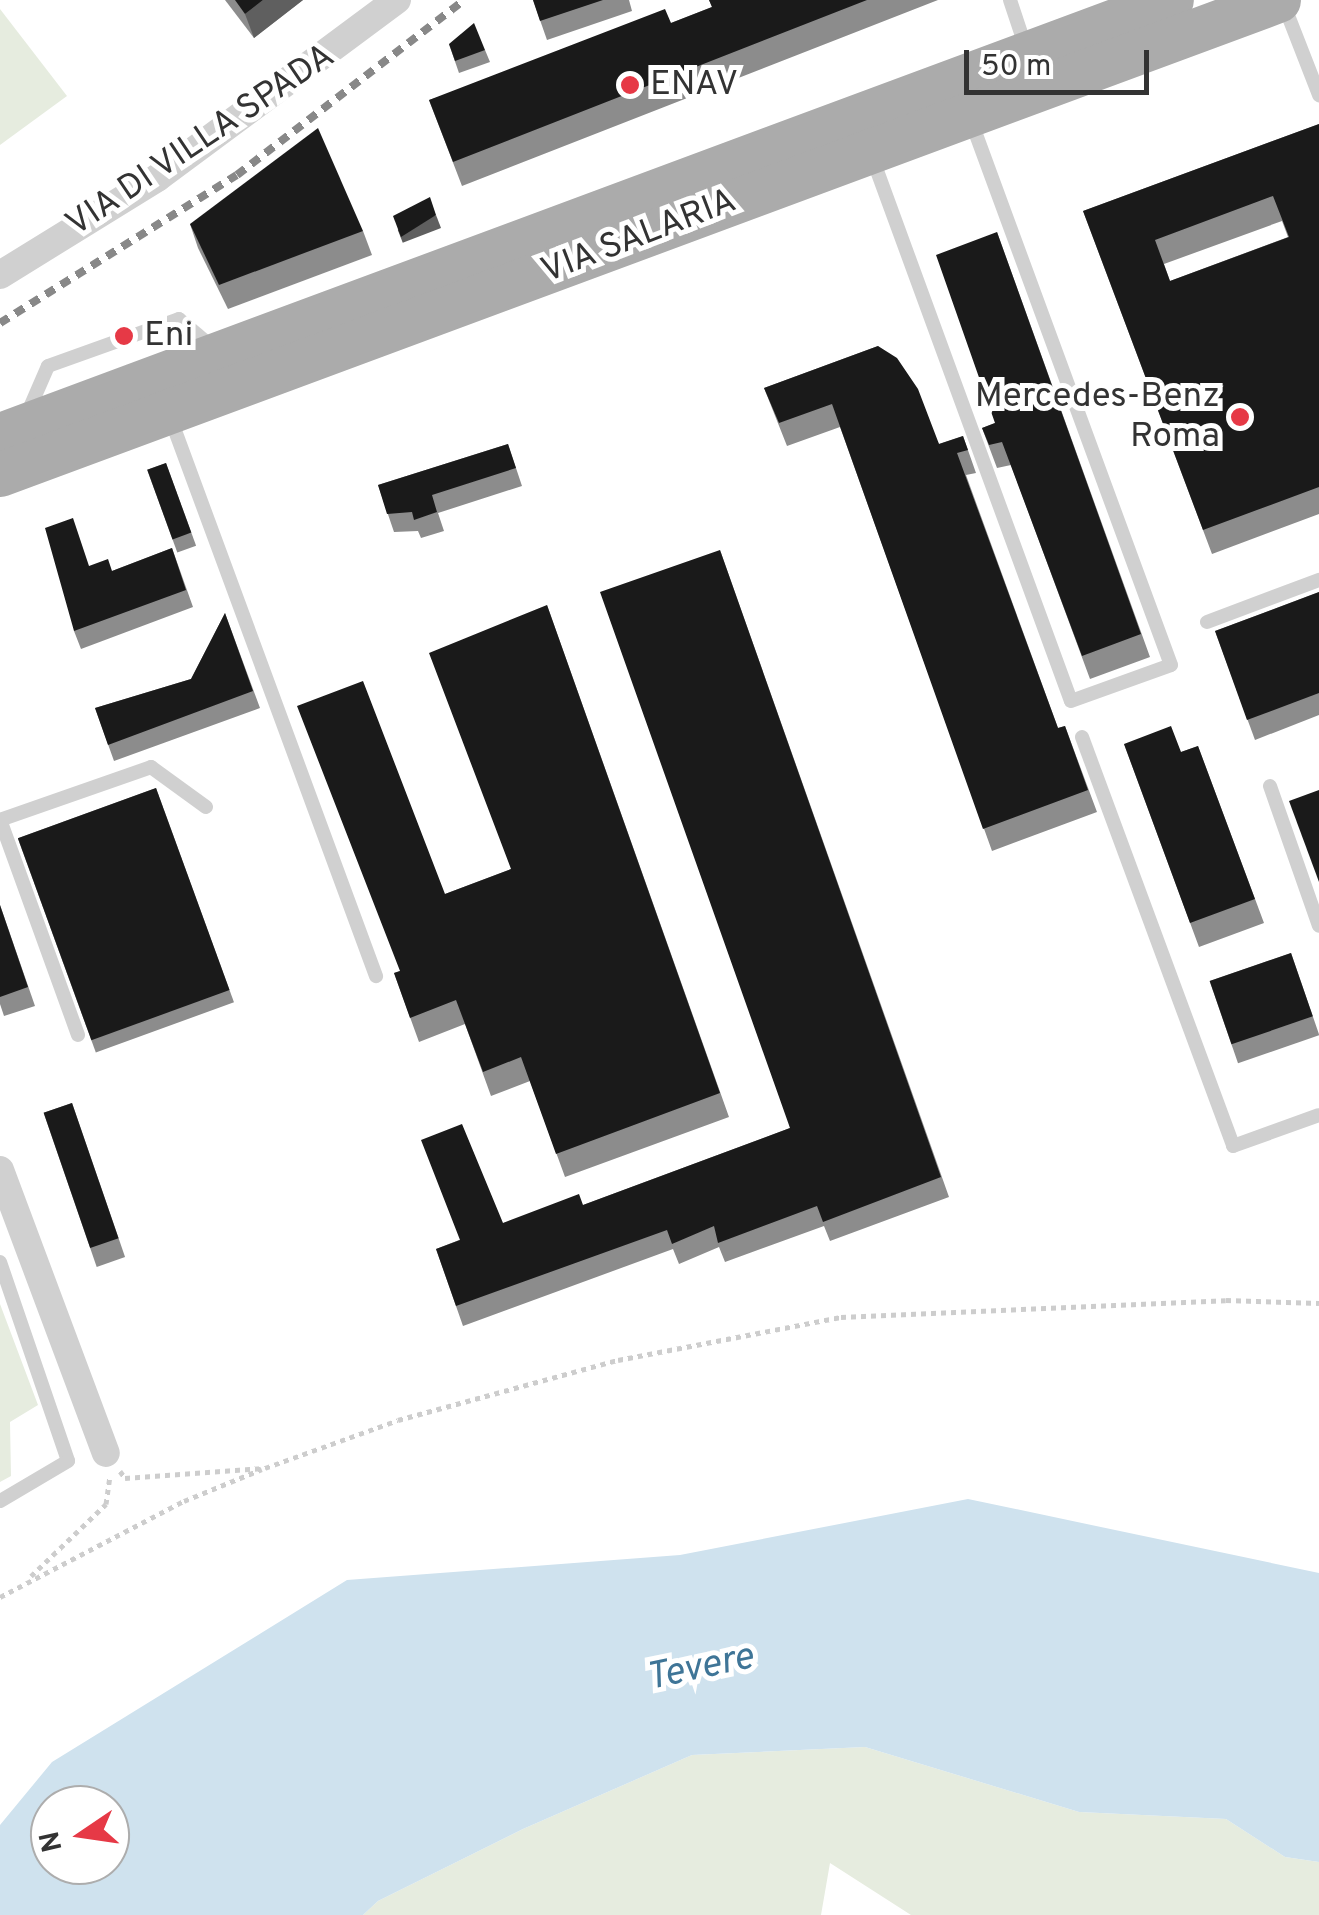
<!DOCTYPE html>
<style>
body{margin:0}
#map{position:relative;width:1319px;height:1915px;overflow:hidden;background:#fff;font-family:Overpass,sans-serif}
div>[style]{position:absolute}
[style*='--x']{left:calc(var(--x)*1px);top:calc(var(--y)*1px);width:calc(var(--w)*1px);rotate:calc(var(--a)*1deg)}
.green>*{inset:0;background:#e6ecdf}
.water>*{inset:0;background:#cfe2ee}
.path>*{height:5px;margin-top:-2.5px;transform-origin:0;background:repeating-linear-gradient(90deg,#cdcdcd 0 5px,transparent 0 10px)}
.lane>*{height:14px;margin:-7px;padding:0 7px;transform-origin:7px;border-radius:7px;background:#d0d0d0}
.street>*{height:28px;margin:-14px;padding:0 14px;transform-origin:14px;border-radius:14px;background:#d0d0d0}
.primary>*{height:45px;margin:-22.5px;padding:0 22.5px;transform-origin:22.5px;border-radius:22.5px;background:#ababab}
.rail>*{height:8px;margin-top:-4px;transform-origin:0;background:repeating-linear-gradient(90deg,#888 0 10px,transparent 0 18px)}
.wall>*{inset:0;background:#8c8c8c;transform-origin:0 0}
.shaded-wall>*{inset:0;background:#5f5f5f;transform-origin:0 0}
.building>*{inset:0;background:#1a1a1a;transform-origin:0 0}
.dots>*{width:28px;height:28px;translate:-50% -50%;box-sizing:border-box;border:5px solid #fff;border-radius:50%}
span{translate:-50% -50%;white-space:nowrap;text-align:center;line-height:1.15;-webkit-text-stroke:10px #fff;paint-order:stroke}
.poi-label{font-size:35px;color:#333}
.left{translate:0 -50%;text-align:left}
.right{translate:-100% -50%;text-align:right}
.street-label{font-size:35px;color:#333}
.water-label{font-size:38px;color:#3f7597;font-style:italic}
.north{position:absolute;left:30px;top:1785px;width:100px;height:100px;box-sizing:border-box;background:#fff;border:2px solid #adadad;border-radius:50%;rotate:257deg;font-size:28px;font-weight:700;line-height:40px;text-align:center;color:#333}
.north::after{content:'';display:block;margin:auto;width:35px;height:45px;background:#e63946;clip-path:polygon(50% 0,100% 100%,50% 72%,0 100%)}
.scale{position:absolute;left:964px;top:50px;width:185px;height:45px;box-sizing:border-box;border:5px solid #333;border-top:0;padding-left:12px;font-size:30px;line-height:35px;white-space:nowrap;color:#333;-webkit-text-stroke:8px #fff;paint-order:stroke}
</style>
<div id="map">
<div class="green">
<div style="clip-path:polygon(0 9px,67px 96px,0 145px)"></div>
<div style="clip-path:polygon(0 1304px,38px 1405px,10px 1422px,11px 1476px,0 1482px)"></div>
<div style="clip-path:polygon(865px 1747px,1079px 1812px,1226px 1819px,1285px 1857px,1319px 1862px,1319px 1915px,911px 1915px,830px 1863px,821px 1915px,363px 1915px,378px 1901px,523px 1829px,692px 1755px)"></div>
</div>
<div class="water">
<div style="clip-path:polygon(evenodd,968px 1499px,1319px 1573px,1319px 1862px,1285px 1857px,1226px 1819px,1079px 1812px,865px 1747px,692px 1755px,523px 1829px,378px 1901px,363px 1915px,0 1915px,0 1825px,52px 1762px,347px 1580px,680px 1555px,968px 1499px,50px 1805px,110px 1805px,110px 1865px,50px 1865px,50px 1805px)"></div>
</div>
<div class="path">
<div style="--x:120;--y:1471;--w:9;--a:54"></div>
<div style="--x:125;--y:1478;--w:140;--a:-4.1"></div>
<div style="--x:265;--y:1468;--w:141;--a:-19.8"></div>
<div style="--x:398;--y:1420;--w:228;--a:-15.3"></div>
<div style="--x:618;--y:1360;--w:227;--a:-10.9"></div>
<div style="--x:841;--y:1317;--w:385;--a:-2.5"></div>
<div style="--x:1226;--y:1300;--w:93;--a:1.8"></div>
<div style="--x:31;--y:1576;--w:104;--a:-43.8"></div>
<div style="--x:106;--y:1504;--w:29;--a:-82"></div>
<div style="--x:0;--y:1597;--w:208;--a:-27.6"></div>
<div style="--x:184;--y:1501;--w:84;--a:-22.3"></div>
</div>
<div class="lane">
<div style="--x:1010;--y:0;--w:51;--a:71.6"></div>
<div style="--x:1284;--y:5;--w:97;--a:68.7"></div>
<div style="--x:872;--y:157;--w:579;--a:69.91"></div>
<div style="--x:1071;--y:701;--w:106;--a:-19.8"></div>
<div style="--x:1171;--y:665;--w:583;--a:-110.18"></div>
<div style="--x:28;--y:412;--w:50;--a:-66.5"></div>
<div style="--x:48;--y:366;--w:139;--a:-19.7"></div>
<div style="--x:179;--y:319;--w:43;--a:40.3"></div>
<div style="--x:170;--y:417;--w:596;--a:69.77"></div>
<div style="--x:1207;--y:622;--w:120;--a:-20.6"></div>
<div style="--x:1082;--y:737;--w:436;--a:69.7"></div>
<div style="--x:1233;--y:1146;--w:91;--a:-19.8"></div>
<div style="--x:1270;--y:786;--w:148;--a:70.7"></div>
<div style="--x:78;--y:1035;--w:229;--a:-109.9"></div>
<div style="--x:0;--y:820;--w:160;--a:-19.3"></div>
<div style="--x:151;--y:767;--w:68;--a:36"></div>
<div style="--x:0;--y:1262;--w:210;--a:71.1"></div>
<div style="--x:68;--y:1461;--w:79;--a:149.5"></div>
</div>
<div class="street">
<div style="--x:0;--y:275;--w:185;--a:-31.7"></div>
<div style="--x:157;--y:178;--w:299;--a:-36.6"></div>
<div style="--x:0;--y:1170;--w:302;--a:69.5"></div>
</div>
<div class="primary">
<div style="--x:0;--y:435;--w:1249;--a:-20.38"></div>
<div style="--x:0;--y:474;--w:1363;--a:-20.35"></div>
</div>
<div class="rail">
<div style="--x:0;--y:323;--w:279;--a:-32"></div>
<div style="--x:237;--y:175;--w:287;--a:-37.6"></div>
</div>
<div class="wall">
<div style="clip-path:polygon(225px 0,303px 0,254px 38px)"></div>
<div style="clip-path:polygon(533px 0,629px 0,632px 11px,547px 40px)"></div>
<div style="clip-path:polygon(709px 0,938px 0,462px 186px,429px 100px,671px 23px,712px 7px)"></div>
<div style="clip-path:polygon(449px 44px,485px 50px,490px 62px,459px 73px)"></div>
<div style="clip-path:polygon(evenodd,1319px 124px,1319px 514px,1212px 554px,1083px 211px,1319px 124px,1282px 221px,1288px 237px,1170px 281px,1164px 264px,1282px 221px)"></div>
<div style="clip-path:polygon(190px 224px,363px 231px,372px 255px,228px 309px,198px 248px)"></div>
<div style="clip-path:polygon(997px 232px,1150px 657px,1090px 679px,1011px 465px,997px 468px,982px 428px,995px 423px)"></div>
<div style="clip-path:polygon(878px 346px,939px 444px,963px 436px,976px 473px,966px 475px,1058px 728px,1065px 726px,1097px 812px,992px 851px,840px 427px,787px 446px,764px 388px)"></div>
<div style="clip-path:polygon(508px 444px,522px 486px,438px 513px,444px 531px,421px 538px,418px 531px,394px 532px,378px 485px)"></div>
<div style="left:166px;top:463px;width:88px;height:20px;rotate:70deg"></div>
<div style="clip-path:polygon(172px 548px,193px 607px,81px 649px,74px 631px,90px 566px,112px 571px)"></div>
<div style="clip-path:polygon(720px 550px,949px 1197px,830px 1241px,824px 1226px,725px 1262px,719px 1247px,679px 1264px,673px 1249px,463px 1326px,436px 1249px,503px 1223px,583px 1205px,790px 1128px)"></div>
<div style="clip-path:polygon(1319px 592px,1319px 715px,1255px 740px,1215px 631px)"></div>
<div style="clip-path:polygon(547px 605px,729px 1117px,565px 1177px,530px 1081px,491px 1096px,465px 1024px,419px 1042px,394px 973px,400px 971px,445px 894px,511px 869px)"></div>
<div style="clip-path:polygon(225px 613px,260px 708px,114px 761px,95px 708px,191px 679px)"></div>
<div style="clip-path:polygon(1124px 744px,1181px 752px,1198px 746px,1264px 923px,1199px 947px)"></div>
<div style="left:156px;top:788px;width:228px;height:147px;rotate:70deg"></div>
<div style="clip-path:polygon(0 905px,35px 1006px,4px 1016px,0 1004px)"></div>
<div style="left:1291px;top:953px;width:87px;height:86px;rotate:71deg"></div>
<div style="left:72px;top:1103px;width:163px;height:30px;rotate:71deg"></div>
</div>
<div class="shaded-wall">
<div style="clip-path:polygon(263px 0,303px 0,254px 38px,245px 14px)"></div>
<div style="left:436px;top:215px;width:14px;height:41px;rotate:69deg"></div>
</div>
<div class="building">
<div style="clip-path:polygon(235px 0,263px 0,245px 14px)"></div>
<div style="clip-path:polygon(533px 0,603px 0,540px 21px)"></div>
<div style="clip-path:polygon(709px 0,867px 0,453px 162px,429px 100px,665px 9px,671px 23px,712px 7px)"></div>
<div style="clip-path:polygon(474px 23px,485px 50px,455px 61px,449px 44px)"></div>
<div style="clip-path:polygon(evenodd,1319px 124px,1319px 487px,1203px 530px,1083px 211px,1319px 124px,1273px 196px,1289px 237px,1170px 281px,1155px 240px,1273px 196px)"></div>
<div style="clip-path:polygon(318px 128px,363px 231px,219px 285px,190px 224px)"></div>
<div style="clip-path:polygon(430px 197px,436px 215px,401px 237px,393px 216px)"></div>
<div style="clip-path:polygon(997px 232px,1141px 634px,1082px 656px,1002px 442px,989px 445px,982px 428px,995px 423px,936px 255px)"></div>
<div style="clip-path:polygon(878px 346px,897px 358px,918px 389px,939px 444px,963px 436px,968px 450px,957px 453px,1058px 728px,1065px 726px,1088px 790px,983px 829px,832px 404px,779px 423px,764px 388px)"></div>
<div style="clip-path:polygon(508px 444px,516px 468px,432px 495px,437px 512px,414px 520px,412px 512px,387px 514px,378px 485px)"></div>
<div style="left:166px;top:463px;width:74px;height:20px;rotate:70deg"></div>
<div style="clip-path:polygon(73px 518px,89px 566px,108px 559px,112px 571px,172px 548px,186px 590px,74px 631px,45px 528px)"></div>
<div style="clip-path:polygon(720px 550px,941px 1177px,823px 1222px,817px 1206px,718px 1243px,714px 1226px,672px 1244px,667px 1230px,456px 1306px,436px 1249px,460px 1240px,421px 1140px,462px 1124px,503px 1223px,579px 1194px,583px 1205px,790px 1128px,600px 592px)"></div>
<div style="clip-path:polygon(1319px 592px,1319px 693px,1247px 720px,1215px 631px)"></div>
<div style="clip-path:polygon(547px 605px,720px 1093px,556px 1154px,521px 1057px,483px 1072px,456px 1000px,410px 1018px,394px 973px,400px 971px,297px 706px,363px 681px,445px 894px,511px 869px,429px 653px)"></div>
<div style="clip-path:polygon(225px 613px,253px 691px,108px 745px,95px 708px,191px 679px)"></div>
<div style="clip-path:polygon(1171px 726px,1181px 752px,1198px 746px,1255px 899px,1190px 923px,1124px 744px)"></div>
<div style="left:156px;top:788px;width:215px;height:147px;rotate:70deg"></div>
<div style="clip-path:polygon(1319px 790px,1319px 882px,1289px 801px)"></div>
<div style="clip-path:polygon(0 905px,28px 987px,0 997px)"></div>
<div style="left:1291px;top:953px;width:67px;height:86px;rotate:71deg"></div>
<div style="left:72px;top:1103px;width:143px;height:30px;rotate:71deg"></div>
</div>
<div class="dots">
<div style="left:630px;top:85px;background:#e63946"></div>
<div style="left:124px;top:336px;background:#e63946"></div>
<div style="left:1240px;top:417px;background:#e63946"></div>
</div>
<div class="poi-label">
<span class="left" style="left:650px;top:85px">ENAV</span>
<span class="left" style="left:144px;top:336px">Eni</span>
<span class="right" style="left:1220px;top:417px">Mercedes-Benz<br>Roma</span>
</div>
<div class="street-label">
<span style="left:201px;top:141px;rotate:-34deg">VIA DI VILLA SPADA</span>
<span style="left:639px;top:237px;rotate:-21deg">VIA SALARIA</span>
</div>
<div class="water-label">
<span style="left:700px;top:1669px;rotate:-12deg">Tevere</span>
</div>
<div class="north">N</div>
<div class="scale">50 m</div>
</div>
